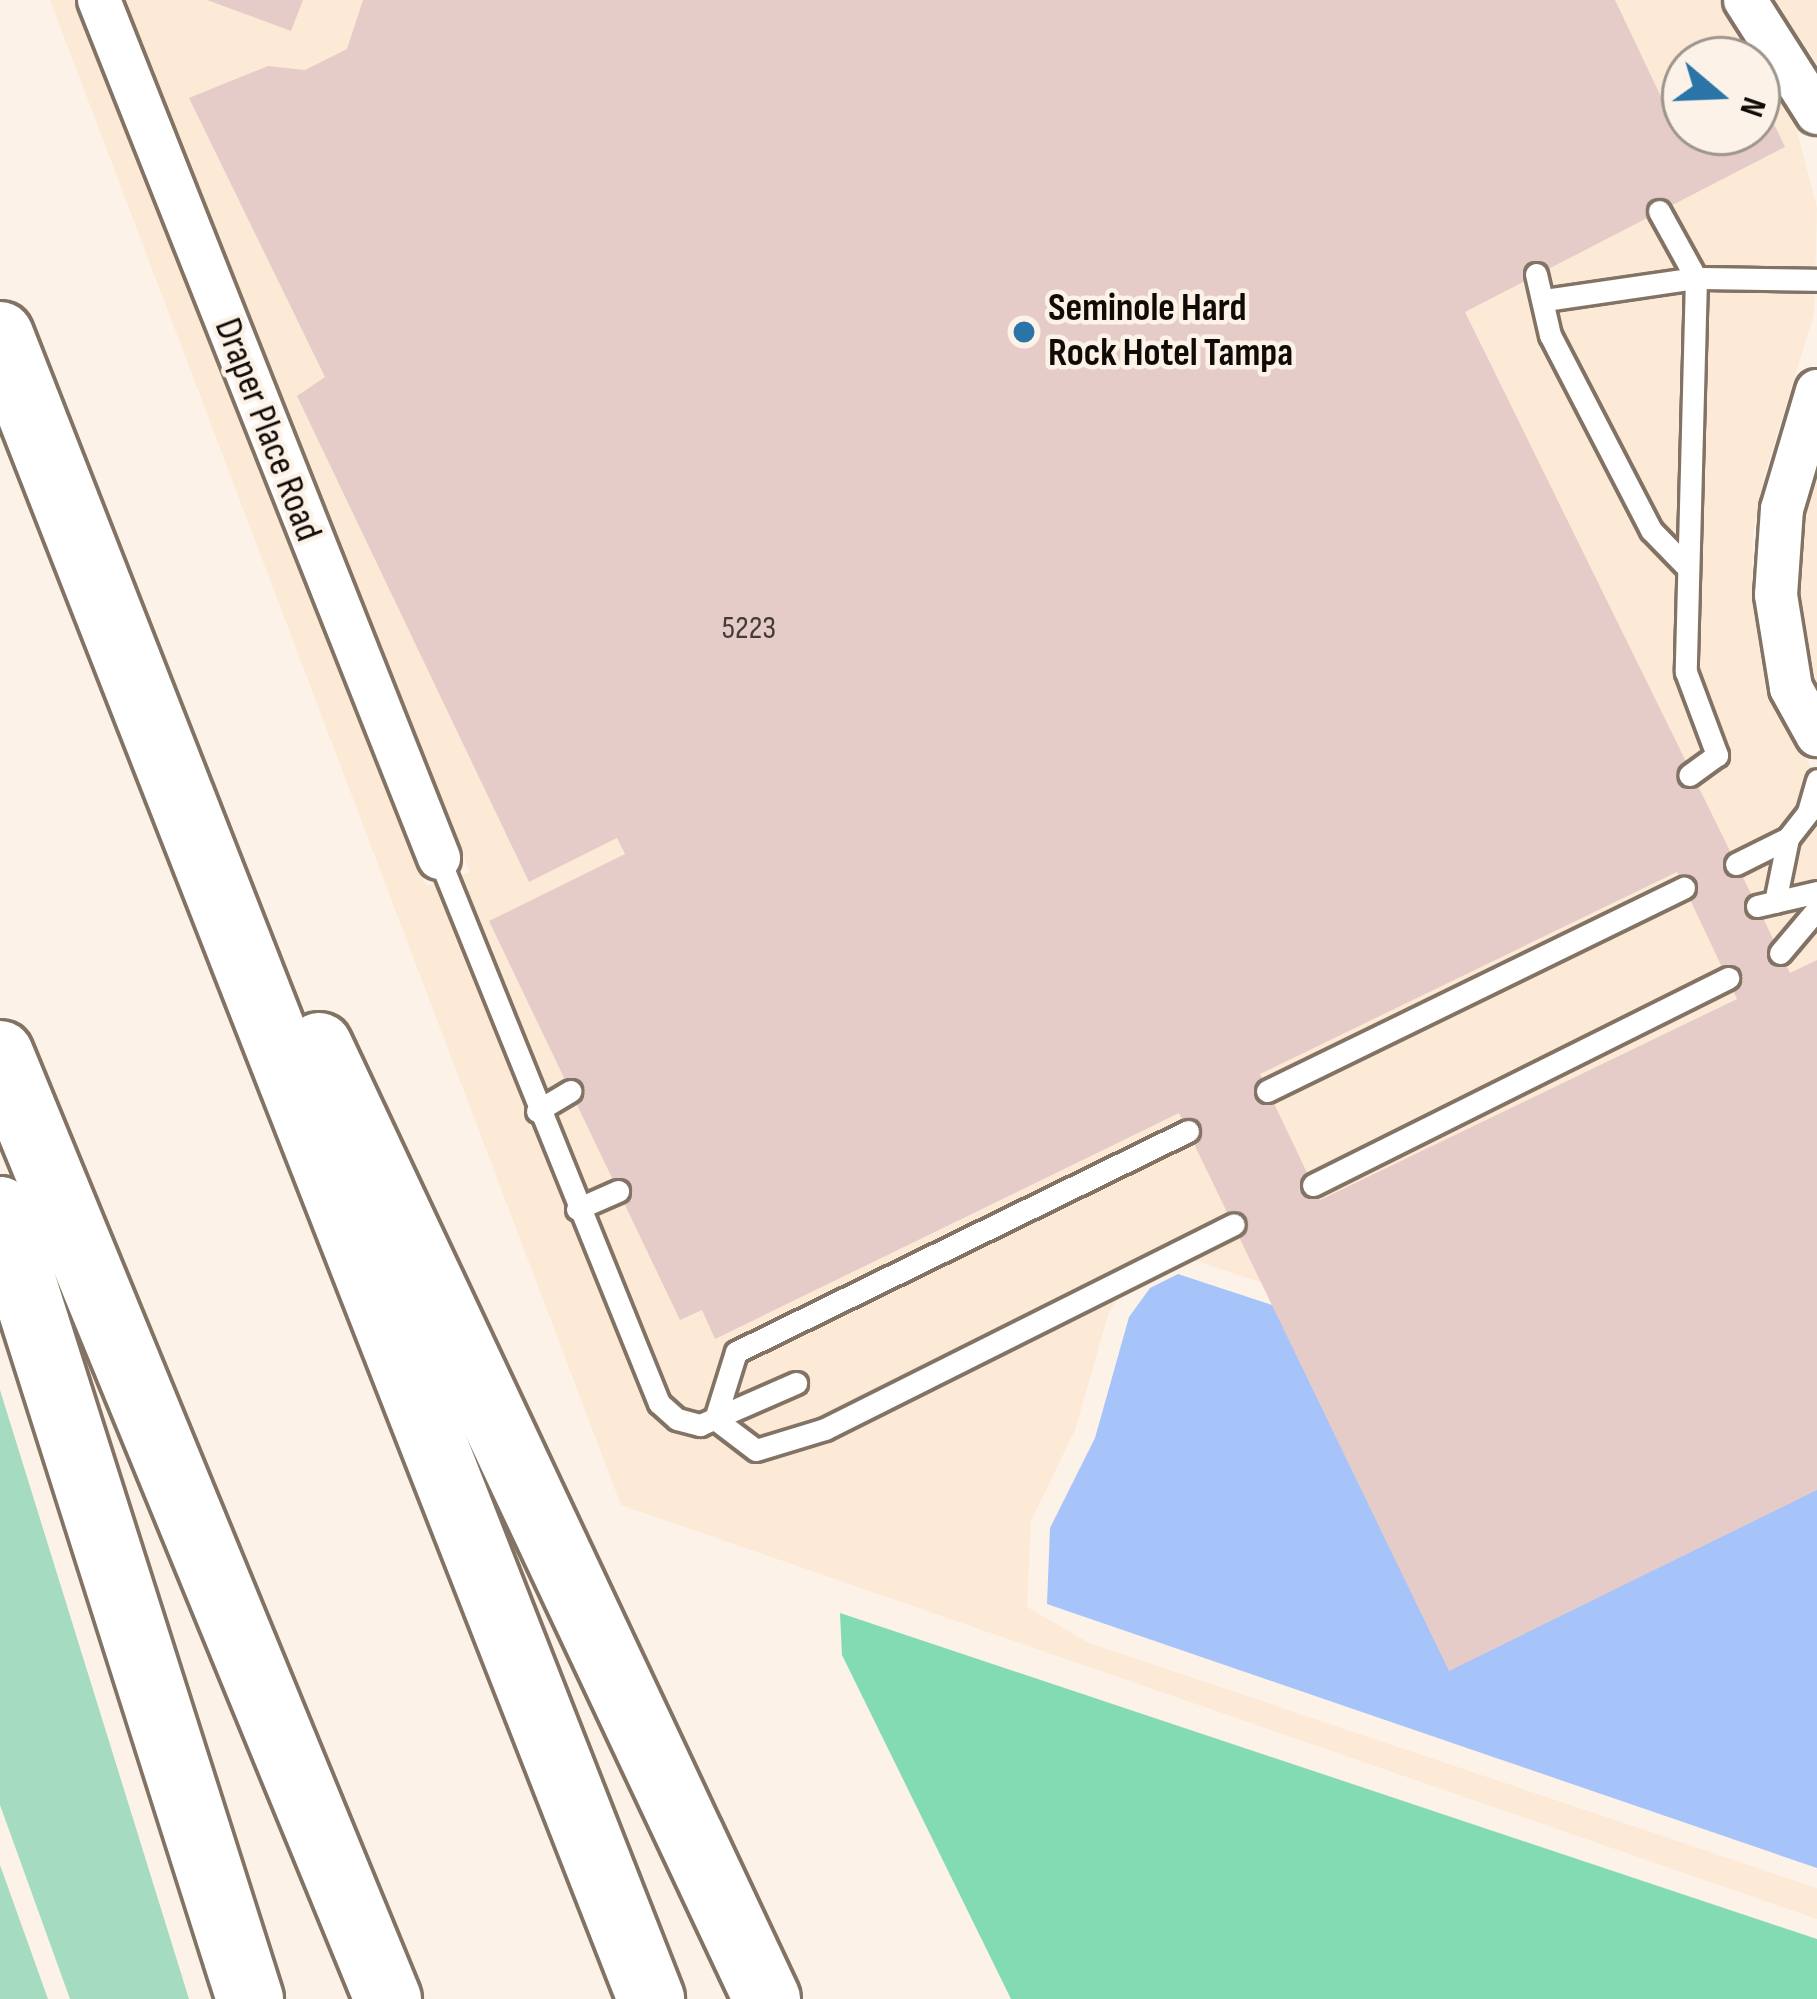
<!DOCTYPE html>
<style>
body{margin:0}
#map{position:relative;width:1817px;height:1999px;overflow:hidden;background:#fcf2e8;font-family:"Sofia Sans Condensed",sans-serif}
div>[style]{position:absolute}
[style*='--x']{left:calc(var(--x)*1px);top:calc(var(--y)*1px);width:calc(var(--w)*1px);rotate:calc(var(--a)*1deg)}
.built>*{inset:0;background:#fcead7}
.green>*{inset:0;background:#a5dbc1}
.forest>*{inset:0;background:#82dbb3}
.water>*{inset:0;background:#a7c4fa}
.building>*{inset:0;background:#e5ccc8}
.roads{filter:drop-shadow(3px 0 #827364) drop-shadow(-3px 0 #827364) drop-shadow(0 3px #827364) drop-shadow(0 -3px #827364)}
.lane>*{height:21px;margin:-10.5px;padding:0 10.5px;transform-origin:10.5px;border-radius:10.5px;background:#fff}
.street>*{height:42px;margin:-21px;padding:0 21px;transform-origin:21px;border-radius:21px;background:#fff}
.highway>*{height:66px;margin:-33px;padding:0 33px;transform-origin:33px;border-radius:33px;background:#fff}
.dots>*{width:33px;height:33px;translate:-50% -50%;box-sizing:border-box;border:6px solid #fcf2e8;border-radius:50%}
span{translate:-50% -50%;white-space:nowrap;text-align:center;line-height:1.15;-webkit-text-stroke:9px #fcf2e8;paint-order:stroke}
.number-label{font-size:33px;color:#453b36}
.number-label span{-webkit-text-stroke-width:0}
.poi-label{font-size:39px;color:#100b06;font-weight:700}
.left{translate:0 -50%;text-align:left}
.street-label{font-size:39px;color:#100b06}
.north{position:absolute;left:1661px;top:36px;width:120px;height:120px;box-sizing:border-box;background:#fcf2e8;border:3px solid #9e968e;border-radius:50%;rotate:109deg;font-size:33px;font-weight:700;line-height:48px;text-align:center;color:#100b06}
.north::after{content:'';display:block;margin:auto;width:42px;height:54px;background:#2b74a8;clip-path:polygon(50% 0,100% 100%,50% 72%,0 100%)}
</style>
<div id="map">
<div class="built">
<div style="clip-path:polygon(evenodd,50px 0,74px 0,426px 886px,470px 872px,124px 0,1719px 0,1794px 120px,1817px 208px,1814px 314px,1767px 467px,1753px 533px,1752px 594px,1769px 695px,1817px 777px,1817px 1465px,1184px 1257px,1136px 1273px,1109px 1312px,1075px 1430px,1031px 1521px,1027px 1607px,1089px 1643px,1817px 1888px,1817px 1919px,621px 1505px,50px 0,1685px 60px,1757px 60px,1757px 132px,1685px 132px,1685px 60px)"></div>
<div style="clip-path:polygon(1773px 0,1817px 0,1817px 63px)"></div>
<div style="clip-path:polygon(1817px 472px,1817px 689px,1800px 596px,1801px 539px)"></div>
</div>
<div class="green">
<div style="clip-path:polygon(0 1390px,189px 1999px,70px 1999px,0 1805px)"></div>
<div style="clip-path:polygon(0 1865px,48px 1999px,0 1999px)"></div>
</div>
<div class="forest">
<div style="clip-path:polygon(840px 1613px,1817px 1939px,1817px 1999px,1011px 1999px,842px 1655px)"></div>
</div>
<div class="water">
<div style="clip-path:polygon(1178px 1274px,1817px 1485px,1817px 1868px,1047px 1604px,1050px 1528px,1095px 1438px,1129px 1317px,1150px 1288px)"></div>
</div>
<div class="building">
<div style="clip-path:polygon(207px 0,303px 0,291px 31px)"></div>
<div style="clip-path:polygon(evenodd,363px 0,1615px 0,1665px 105px,1685px 95px,1685px 132px,1757px 132px,1757px 88px,1785px 147px,1465px 312px,1790px 973px,1817px 960px,1817px 1490px,1449px 1671px,1179px 1113px,715px 1339px,702px 1310px,680px 1320px,489px 921px,625px 854px,617px 838px,529px 882px,297px 396px,325px 377px,189px 98px,268px 66px,305px 70px,347px 49px,363px 0,1677px 872px,1737px 999px,1320px 1200px,1260px 1074px,1677px 872px)"></div>
</div>
<div class="roads">
<div class="lane">
<div style="--x:1659;--y:211;--w:77;--a:61.1"></div>
<div style="--x:1696;--y:278;--w:394;--a:91.5"></div>
<div style="--x:1686;--y:672;--w:89;--a:69.5"></div>
<div style="--x:1717;--y:755;--w:34;--a:144"></div>
<div style="--x:1536;--y:274;--w:63;--a:77.1"></div>
<div style="--x:1550;--y:335;--w:220;--a:62.6"></div>
<div style="--x:1651;--y:530;--w:50;--a:45.8"></div>
<div style="--x:1545;--y:300;--w:153;--a:-8.3"></div>
<div style="--x:1696;--y:278;--w:121;--a:0.9"></div>
<div style="--x:439;--y:858;--w:588;--a:68.02"></div>
<div style="--x:659;--y:1403;--w:24;--a:42"></div>
<div style="--x:677;--y:1419;--w:24;--a:15"></div>
<div style="--x:700;--y:1425;--w:105;--a:-23.6"></div>
<div style="--x:1736;--y:864;--w:58;--a:-26.6"></div>
<div style="--x:1788;--y:838;--w:33;--a:-52"></div>
<div style="--x:1808;--y:812;--w:33;--a:-74"></div>
<div style="--x:1775;--y:902;--w:65;--a:-78.5"></div>
<div style="--x:1757;--y:906;--w:62;--a:-13.1"></div>
<div style="--x:1780;--y:953;--w:57;--a:-49.9"></div>
<div style="--x:1267;--y:1091;--w:464;--a:-26"></div>
<div style="--x:537;--y:1111;--w:39;--a:-31"></div>
<div style="--x:1188;--y:1131;--w:503;--a:153.94"></div>
<div style="--x:736;--y:1352;--w:70;--a:107.4"></div>
<div style="--x:715;--y:1419;--w:51;--a:37.1"></div>
<div style="--x:756;--y:1450;--w:72;--a:-16.9"></div>
<div style="--x:825;--y:1429;--w:457;--a:-26.6"></div>
<div style="--x:1313;--y:1185;--w:464;--a:-26.5"></div>
<div style="--x:577;--y:1209;--w:45;--a:-23.7"></div>
</div>
<div class="street">
<div style="--x:99;--y:0;--w:923;--a:68.38"></div>
<div style="--x:1745;--y:0;--w:134;--a:57.5"></div>
<div style="--x:1817;--y:391;--w:123;--a:106.5"></div>
<div style="--x:1782;--y:509;--w:86;--a:94"></div>
<div style="--x:1776;--y:595;--w:94;--a:80.8"></div>
<div style="--x:1791;--y:688;--w:54;--a:61"></div>
</div>
<div class="highway">
<div style="--x:0;--y:335;--w:1787;--a:68.63"></div>
<div style="--x:319;--y:1046;--w:1053;--a:64.82"></div>
<div style="--x:0;--y:1054;--w:1022;--a:67.68"></div>
<div style="--x:0;--y:1210;--w:828;--a:72.42"></div>
</div>
</div>
<div class="dots">
<div style="left:1024px;top:332px;background:#2b74a8"></div>
</div>
<div class="number-label">
<span style="left:749px;top:629px">5223</span>
</div>
<div class="poi-label">
<span class="left" style="left:1048px;top:332px">Seminole Hard<br>Rock Hotel Tampa</span>
</div>
<div class="street-label">
<span style="left:267px;top:430px;rotate:69deg">Draper Place Road</span>
</div>
<div class="north">N</div>
</div>
